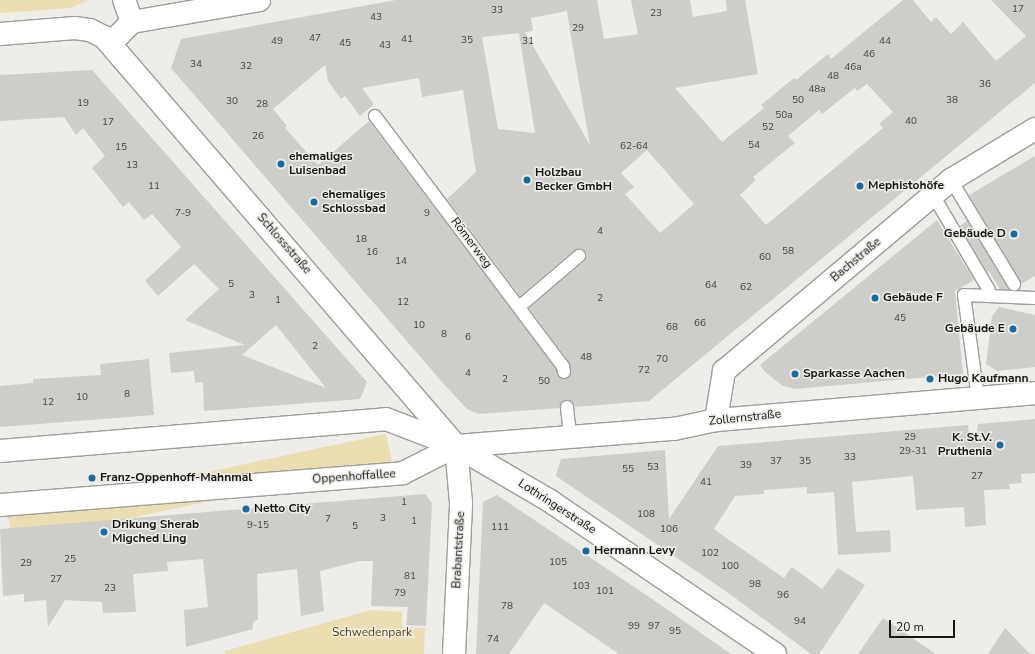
<!DOCTYPE html>
<meta charset="utf-8">
<style>
body{margin:0}
#map{position:relative;width:1035px;height:654px;overflow:hidden;background:#eeede9;font-family:"Nunito Sans",sans-serif}
div>[style]{position:absolute}
[style*='--x']{left:calc(var(--x)*1px);top:calc(var(--y)*1px);width:calc(var(--w)*1px);rotate:calc(var(--a)*1deg)}
.green>*{inset:0;background:#eaddaf;transform-origin:0 0}
.building>*{inset:0;background:#cecdc9}
.roads{filter:drop-shadow(1px 0 #9e9d99) drop-shadow(-1px 0 #9e9d99) drop-shadow(0 1px #9e9d99) drop-shadow(0 -1px #9e9d99)}
.service>*{height:12px;margin:-6px;padding:0 6px;transform-origin:6px;border-radius:6px;background:#fff}
.minor>*{height:22px;margin:-11px;padding:0 11px;transform-origin:11px;border-radius:11px;background:#fff}
.tertiary>*{height:22px;margin:-11px;padding:0 11px;transform-origin:11px;border-radius:11px;background:#fff}
.dots>*{width:11px;height:11px;translate:-50% -50%;box-sizing:border-box;border:2px solid #eeede9;border-radius:50%}
span{translate:-50% -50%;white-space:nowrap;text-align:center;line-height:1.15;-webkit-text-stroke:3px #eeede9;paint-order:stroke}
.number-label{font-size:10px;color:#444341}
.number-label span{-webkit-text-stroke-width:0}
.poi-label{font-size:12px;color:#161514;font-weight:700}
.left{translate:0 -50%;text-align:left}
.right{translate:-100% -50%;text-align:right}
.street-label{font-size:12px;color:#161514}
.park-label{font-size:12px;color:#574703}
.scale{position:absolute;left:889px;top:620px;width:66px;height:18px;box-sizing:border-box;border:2px solid #161514;border-top:0;padding-left:5px;font-size:12px;line-height:14px;white-space:nowrap;color:#161514;-webkit-text-stroke:3px #eeede9;paint-order:stroke}
</style>
<div id="map">
<div class="green">
<div style="clip-path:polygon(0 0,88px 0,71px 8px,0 13px)"></div>
<div style="left:386px;top:434px;width:29px;height:387px;rotate:78deg"></div>
<div style="clip-path:polygon(371px 610px,402px 612px,402px 627px,425px 628px,424px 654px,225px 654px,225px 651px)"></div>
</div>
<div class="building">
<div style="clip-path:polygon(evenodd,396px 0,597px 0,604px 39px,638px 34px,631px 0,690px 0,693px 17px,727px 11px,726px 0,745px 0,758px 74px,675px 88px,722px 142px,764px 108px,761px 105px,794px 78px,796px 80px,828px 54px,831px 59px,903px 0,913px 0,931px 22px,936px 17px,951px 34px,963px 22px,996px 61px,1026px 36px,991px 0,1035px 0,1035px 83px,649px 401px,575px 407px,573px 402px,567px 400px,562px 401px,560px 408px,479px 414px,467px 409px,442px 382px,171px 68px,181px 39px,396px 0,567px 11px,571px 37px,590px 145px,525px 32px,533px 31px,531px 18px,567px 11px,396px 0,519px 33px,530px 102px,535px 133px,498px 129px,482px 37px,519px 33px,396px 0,325px 65px,328px 81px,341px 99px,345px 96px,360px 116px,374px 104px,362px 88px,419px 78px,422px 97px,463px 90px,476px 172px,447px 199px,520px 296px,574px 250px,582px 249px,586px 254px,584px 262px,529px 308px,569px 362px,571px 371px,568px 378px,562px 379px,558px 376px,556px 369px,369px 121px,318px 165px,285px 128px,287px 126px,273px 109px,325px 65px,396px 0,867px 84px,893px 112px,879px 124px,883px 128px,766px 225px,740px 195px,756px 180px,753px 177px,795px 143px,788px 136px,819px 110px,822px 114px,855px 88px,857px 91px,867px 84px,396px 0,647px 150px,694px 204px,660px 233px,625px 194px,634px 187px,621px 173px,647px 150px)"></div>
<div style="clip-path:polygon(evenodd,92px 70px,367px 382px,360px 399px,204px 411px,203px 382px,195px 383px,194px 371px,171px 373px,169px 353px,245px 345px,185px 320px,219px 289px,194px 264px,158px 296px,145px 281px,181px 247px,152px 214px,144px 220px,129px 202px,123px 207px,92px 168px,105px 156px,83px 128px,76px 135px,64px 117px,0 121px,0 75px,92px 70px,276px 325px,326px 388px,242px 355px,276px 325px)"></div>
<div style="clip-path:polygon(1035px 156px,1035px 276px,1021px 284px,969px 195px)"></div>
<div style="clip-path:polygon(937px 220px,974px 280px,955px 291px,963px 374px,795px 389px,783px 386px,765px 372px,760px 365px)"></div>
<div style="clip-path:polygon(967px 221px,1008px 288px,1009px 289px,1000px 289px,989px 271px,987px 272px,960px 226px)"></div>
<div style="clip-path:polygon(999px 307px,1035px 315px,1035px 367px,997px 371px,986px 364px,992px 316px)"></div>
<div style="clip-path:polygon(149px 359px,154px 415px,0 427px,0 386px,33px 383px,33px 379px,101px 375px,100px 364px)"></div>
<div style="clip-path:polygon(1035px 419px,1035px 473px,1021px 474px,1022px 483px,1009px 484px,1010px 489px,984px 490px,986px 525px,965px 527px,964px 507px,916px 510px,913px 476px,852px 482px,856px 532px,890px 530px,891px 552px,838px 555px,834px 492px,807px 494px,807px 487px,764px 490px,764px 494px,735px 496px,714px 529px,732px 542px,784px 578px,792px 567px,822px 589px,838px 568px,865px 585px,819px 654px,811px 654px,727px 592px,556px 476px,561px 459px,665px 450px,669px 519px,718px 446px,968px 425px,969px 437px,976px 437px,978px 424px)"></div>
<div style="clip-path:polygon(425px 494px,432px 503px,426px 626px,406px 625px,408px 607px,371px 606px,373px 561px,359px 561px,320px 571px,324px 611px,301px 616px,297px 569px,257px 574px,258px 619px,253px 623px,253px 629px,186px 647px,184px 610px,208px 607px,203px 559px,167px 562px,168px 571px,133px 574px,136px 612px,103px 613px,102px 602px,65px 600px,48px 627px,46px 600px,24px 602px,24px 594px,3px 596px,0 529px)"></div>
<div style="clip-path:polygon(497px 495px,658px 603px,731px 654px,619px 654px,544px 603px,509px 654px,476px 654px,483px 502px)"></div>
<div style="clip-path:polygon(883px 618px,936px 654px,858px 654px)"></div>
<div style="clip-path:polygon(1005px 628px,1030px 654px,988px 654px)"></div>
</div>
<div class="roads">
<div class="service">
<div style="--x:375;--y:116;--w:313;--a:53.1"></div>
<div style="--x:563;--y:366;--w:6;--a:81"></div>
<div style="--x:951;--y:180;--w:122;--a:58.8"></div>
<div style="--x:933;--y:195;--w:110;--a:59.5"></div>
<div style="--x:519;--y:307;--w:79;--a:-40.4"></div>
<div style="--x:978;--y:398;--w:104;--a:-97.7"></div>
<div style="--x:964;--y:295;--w:71;--a:2.4"></div>
<div style="--x:567;--y:407;--w:30;--a:84"></div>
</div>
<div class="minor">
<div style="--x:124;--y:0;--w:23;--a:70"></div>
<div style="--x:0;--y:34;--w:75;--a:-4.6"></div>
<div style="--x:75;--y:28;--w:15;--a:8"></div>
<div style="--x:90;--y:30;--w:16;--a:27"></div>
<div style="--x:104;--y:37;--w:540;--a:49.28"></div>
<div style="--x:456;--y:446;--w:109;--a:30.3"></div>
<div style="--x:550;--y:501;--w:272;--a:34.2"></div>
<div style="--x:111;--y:43;--w:30;--a:-45"></div>
<div style="--x:132;--y:22;--w:129;--a:-9.8"></div>
<div style="--x:716;--y:420;--w:50;--a:-80.7"></div>
<div style="--x:724;--y:371;--w:297;--a:-40.1"></div>
<div style="--x:951;--y:180;--w:98;--a:-31.3"></div>
<div style="--x:454;--y:654;--w:151;--a:-87.3"></div>
<div style="--x:461;--y:503;--w:57;--a:-95"></div>
</div>
<div class="tertiary">
<div style="--x:0;--y:451;--w:387;--a:-4.7"></div>
<div style="--x:386;--y:419;--w:75;--a:21.1"></div>
<div style="--x:0;--y:505;--w:404;--a:-4.5"></div>
<div style="--x:403;--y:473;--w:59;--a:-27"></div>
<div style="--x:456;--y:446;--w:219;--a:-4.5"></div>
<div style="--x:674;--y:429;--w:43;--a:-12.1"></div>
<div style="--x:716;--y:420;--w:320;--a:-4.8"></div>
</div>
</div>
<div class="dots">
<div style="left:281px;top:164px;background:#1c6b9d"></div>
<div style="left:527px;top:180px;background:#1c6b9d"></div>
<div style="left:860px;top:186px;background:#1c6b9d"></div>
<div style="left:314px;top:202px;background:#1c6b9d"></div>
<div style="left:1014px;top:234px;background:#1c6b9d"></div>
<div style="left:875px;top:298px;background:#1c6b9d"></div>
<div style="left:1013px;top:329px;background:#1c6b9d"></div>
<div style="left:795px;top:374px;background:#1c6b9d"></div>
<div style="left:930px;top:379px;background:#1c6b9d"></div>
<div style="left:1000px;top:445px;background:#1c6b9d"></div>
<div style="left:92px;top:478px;background:#1c6b9d"></div>
<div style="left:246px;top:509px;background:#1c6b9d"></div>
<div style="left:104px;top:532px;background:#1c6b9d"></div>
<div style="left:586px;top:551px;background:#1c6b9d"></div>
</div>
<div class="number-label">
<span style="left:1018px;top:10px">17</span>
<span style="left:497px;top:11px">33</span>
<span style="left:656px;top:14px">23</span>
<span style="left:376px;top:18px">43</span>
<span style="left:578px;top:29px">29</span>
<span style="left:315px;top:39px">47</span>
<span style="left:407px;top:40px">41</span>
<span style="left:467px;top:41px">35</span>
<span style="left:277px;top:42px">49</span>
<span style="left:528px;top:42px">31</span>
<span style="left:885px;top:42px">44</span>
<span style="left:345px;top:44px">45</span>
<span style="left:385px;top:46px">43</span>
<span style="left:869px;top:55px">46</span>
<span style="left:196px;top:65px">34</span>
<span style="left:246px;top:67px">32</span>
<span style="left:853px;top:68px">46a</span>
<span style="left:833px;top:77px">48</span>
<span style="left:985px;top:85px">36</span>
<span style="left:817px;top:90px">48a</span>
<span style="left:798px;top:101px">50</span>
<span style="left:952px;top:101px">38</span>
<span style="left:232px;top:102px">30</span>
<span style="left:83px;top:104px">19</span>
<span style="left:262px;top:105px">28</span>
<span style="left:784px;top:116px">50a</span>
<span style="left:911px;top:122px">40</span>
<span style="left:108px;top:123px">17</span>
<span style="left:768px;top:128px">52</span>
<span style="left:258px;top:137px">26</span>
<span style="left:754px;top:146px">54</span>
<span style="left:634px;top:147px">62-64</span>
<span style="left:121px;top:148px">15</span>
<span style="left:132px;top:166px">13</span>
<span style="left:154px;top:187px">11</span>
<span style="left:183px;top:214px">7-9</span>
<span style="left:427px;top:214px">9</span>
<span style="left:600px;top:232px">4</span>
<span style="left:361px;top:240px">18</span>
<span style="left:788px;top:252px">58</span>
<span style="left:372px;top:253px">16</span>
<span style="left:765px;top:258px">60</span>
<span style="left:401px;top:262px">14</span>
<span style="left:231px;top:285px">5</span>
<span style="left:711px;top:286px">64</span>
<span style="left:746px;top:288px">62</span>
<span style="left:252px;top:296px">3</span>
<span style="left:600px;top:299px">2</span>
<span style="left:278px;top:301px">1</span>
<span style="left:403px;top:303px">12</span>
<span style="left:900px;top:319px">45</span>
<span style="left:700px;top:324px">66</span>
<span style="left:419px;top:326px">10</span>
<span style="left:672px;top:328px">68</span>
<span style="left:444px;top:335px">8</span>
<span style="left:468px;top:338px">6</span>
<span style="left:315px;top:347px">2</span>
<span style="left:586px;top:358px">48</span>
<span style="left:662px;top:360px">70</span>
<span style="left:644px;top:371px">72</span>
<span style="left:468px;top:374px">4</span>
<span style="left:505px;top:380px">2</span>
<span style="left:544px;top:382px">50</span>
<span style="left:127px;top:395px">8</span>
<span style="left:82px;top:398px">10</span>
<span style="left:48px;top:403px">12</span>
<span style="left:910px;top:438px">29</span>
<span style="left:913px;top:452px">29-31</span>
<span style="left:850px;top:458px">33</span>
<span style="left:776px;top:462px">37</span>
<span style="left:805px;top:462px">35</span>
<span style="left:746px;top:466px">39</span>
<span style="left:653px;top:468px">53</span>
<span style="left:628px;top:470px">55</span>
<span style="left:977px;top:477px">27</span>
<span style="left:706px;top:483px">41</span>
<span style="left:404px;top:503px">1</span>
<span style="left:646px;top:515px">108</span>
<span style="left:383px;top:519px">3</span>
<span style="left:328px;top:520px">7</span>
<span style="left:414px;top:522px">1</span>
<span style="left:258px;top:526px">9-15</span>
<span style="left:355px;top:527px">5</span>
<span style="left:500px;top:528px">111</span>
<span style="left:669px;top:530px">106</span>
<span style="left:710px;top:554px">102</span>
<span style="left:70px;top:560px">25</span>
<span style="left:558px;top:563px">105</span>
<span style="left:26px;top:564px">29</span>
<span style="left:730px;top:567px">100</span>
<span style="left:410px;top:577px">81</span>
<span style="left:56px;top:580px">27</span>
<span style="left:755px;top:585px">98</span>
<span style="left:581px;top:587px">103</span>
<span style="left:110px;top:589px">23</span>
<span style="left:605px;top:592px">101</span>
<span style="left:400px;top:594px">79</span>
<span style="left:783px;top:596px">96</span>
<span style="left:507px;top:607px">78</span>
<span style="left:800px;top:622px">94</span>
<span style="left:634px;top:627px">99</span>
<span style="left:654px;top:627px">97</span>
<span style="left:675px;top:632px">95</span>
<span style="left:493px;top:640px">74</span>
</div>
<div class="poi-label">
<span class="left" style="left:289px;top:164px">ehemaliges<br>Luisenbad</span>
<span class="left" style="left:535px;top:180px">Holzbau<br>Becker GmbH</span>
<span class="left" style="left:868px;top:186px">Mephistohöfe</span>
<span class="left" style="left:322px;top:202px">ehemaliges<br>Schlossbad</span>
<span class="right" style="left:1006px;top:234px">Gebäude D</span>
<span class="left" style="left:883px;top:298px">Gebäude F</span>
<span class="right" style="left:1005px;top:329px">Gebäude E</span>
<span class="left" style="left:803px;top:374px">Sparkasse Aachen</span>
<span class="left" style="left:938px;top:379px">Hugo Kaufmann</span>
<span class="right" style="left:992px;top:445px">K. St.V.<br>Pruthenia</span>
<span class="left" style="left:100px;top:478px">Franz-Oppenhoff-Mahnmal</span>
<span class="left" style="left:254px;top:509px">Netto City</span>
<span class="left" style="left:112px;top:532px">Drikung Sherab<br>Migched Ling</span>
<span class="left" style="left:594px;top:551px">Hermann Levy</span>
</div>
<div class="street-label">
<span style="left:471px;top:243px;rotate:53deg">Römerweg</span>
<span style="left:284px;top:244px;rotate:49deg">Schlossstraße</span>
<span style="left:856px;top:260px;rotate:-40deg">Bachstraße</span>
<span style="left:745px;top:418px;rotate:-6deg">Zollernstraße</span>
<span style="left:354px;top:477px;rotate:-4deg">Oppenhoffallee</span>
<span style="left:557px;top:507px;rotate:33deg">Lothringerstraße</span>
<span style="left:459px;top:550px;rotate:-87deg">Brabantstraße</span>
</div>
<div class="park-label">
<span style="left:372px;top:633px">Schwedenpark</span>
</div>
<div class="scale">20 m</div>
</div>
